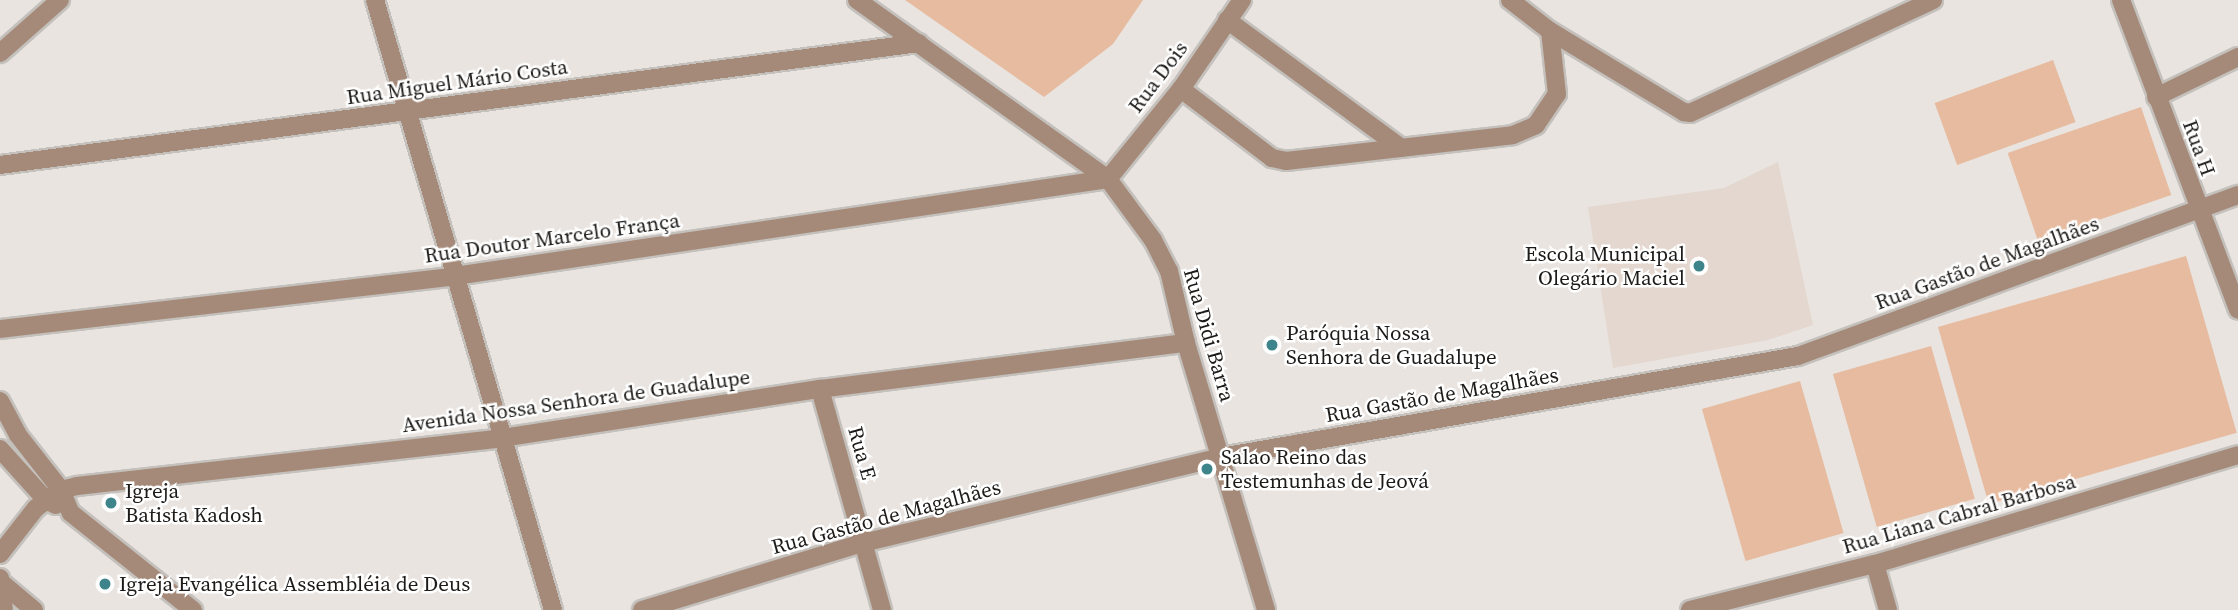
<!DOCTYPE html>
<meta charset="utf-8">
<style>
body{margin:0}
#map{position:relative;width:2238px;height:610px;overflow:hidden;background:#e9e4e0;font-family:"Source Serif 4",serif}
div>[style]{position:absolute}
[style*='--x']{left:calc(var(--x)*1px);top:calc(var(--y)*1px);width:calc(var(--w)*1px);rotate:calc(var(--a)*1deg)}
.built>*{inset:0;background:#e3d7cf}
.green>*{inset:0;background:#e6bb9f;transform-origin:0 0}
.roads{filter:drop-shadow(2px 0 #c4c0bc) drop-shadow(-2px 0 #c4c0bc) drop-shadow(0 2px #c4c0bc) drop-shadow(0 -2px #c4c0bc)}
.minor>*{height:18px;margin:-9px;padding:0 9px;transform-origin:9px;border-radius:9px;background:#a58a79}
.tertiary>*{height:18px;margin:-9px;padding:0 9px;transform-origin:9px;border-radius:9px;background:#a58a79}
.dots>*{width:19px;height:19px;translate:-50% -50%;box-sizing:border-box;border:4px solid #fff;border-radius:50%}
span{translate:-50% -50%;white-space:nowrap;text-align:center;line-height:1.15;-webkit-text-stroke:5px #fff;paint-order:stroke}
.street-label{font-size:21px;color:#1d1b19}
.poi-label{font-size:21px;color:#1d1b19}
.right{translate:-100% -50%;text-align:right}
.left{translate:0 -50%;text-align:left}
</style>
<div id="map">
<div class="built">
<div style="clip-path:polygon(1778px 162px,1813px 325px,1768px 340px,1613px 368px,1588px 207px,1724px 188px)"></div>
</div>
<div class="green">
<div style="clip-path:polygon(905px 0,1143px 0,1113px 44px,1044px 97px)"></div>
<div style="left:2053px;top:60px;width:66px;height:126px;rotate:70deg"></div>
<div style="left:2141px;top:107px;width:93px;height:141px;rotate:71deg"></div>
<div style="left:2186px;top:256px;width:184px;height:258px;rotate:74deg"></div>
<div style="left:1931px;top:346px;width:159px;height:102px;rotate:74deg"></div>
<div style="left:1800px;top:381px;width:158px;height:102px;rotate:74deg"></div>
</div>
<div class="roads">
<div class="minor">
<div style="--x:375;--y:0;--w:635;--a:73.73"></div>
<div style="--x:1510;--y:0;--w:51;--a:37.8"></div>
<div style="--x:1550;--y:31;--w:157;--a:31.2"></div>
<div style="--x:1684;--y:112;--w:6;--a:9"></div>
<div style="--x:1690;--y:113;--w:268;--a:-24.9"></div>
<div style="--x:2121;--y:0;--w:331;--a:69.3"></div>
<div style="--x:1227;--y:20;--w:216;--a:36.3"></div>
<div style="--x:1181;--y:89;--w:114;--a:37.2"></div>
<div style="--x:1272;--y:158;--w:14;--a:12"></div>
<div style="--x:1286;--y:161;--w:228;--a:-6.5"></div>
<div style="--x:1513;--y:135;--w:25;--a:-23"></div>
<div style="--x:1536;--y:125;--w:37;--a:-56"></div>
<div style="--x:1557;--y:94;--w:63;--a:-96.3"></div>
<div style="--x:2156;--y:97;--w:91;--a:-26"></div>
<div style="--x:0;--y:165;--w:927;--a:-7.56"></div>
<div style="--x:0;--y:329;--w:458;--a:-6.6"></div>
<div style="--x:455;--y:276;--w:660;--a:-8.45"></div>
<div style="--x:1108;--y:179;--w:76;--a:53.6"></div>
<div style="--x:1153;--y:240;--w:35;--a:63"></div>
<div style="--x:1169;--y:271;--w:74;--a:76.7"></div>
<div style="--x:1186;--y:343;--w:279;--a:73.3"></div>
<div style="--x:820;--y:389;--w:230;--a:74.3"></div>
<div style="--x:0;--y:401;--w:38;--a:62"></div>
<div style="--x:18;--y:435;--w:70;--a:52"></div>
<div style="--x:61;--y:490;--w:25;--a:67"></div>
<div style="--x:71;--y:513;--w:156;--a:38.5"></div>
<div style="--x:0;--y:449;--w:69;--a:48"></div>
<div style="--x:46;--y:500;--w:11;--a:27"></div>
<div style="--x:0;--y:554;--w:58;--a:-52"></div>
<div style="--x:36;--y:508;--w:31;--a:-36"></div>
<div style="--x:61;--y:490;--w:16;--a:-14"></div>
<div style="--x:77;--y:486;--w:428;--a:-6.4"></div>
<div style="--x:502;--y:438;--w:322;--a:-8.8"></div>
<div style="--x:820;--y:389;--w:369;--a:-7.2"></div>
<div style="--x:1875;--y:564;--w:48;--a:74.2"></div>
<div style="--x:0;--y:578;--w:32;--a:83"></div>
<div style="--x:2;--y:583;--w:42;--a:40.2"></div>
<div style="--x:642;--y:610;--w:231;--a:-16.9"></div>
<div style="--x:863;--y:543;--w:368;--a:-13.5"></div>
<div style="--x:1221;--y:457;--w:586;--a:-9.93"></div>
<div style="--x:1798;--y:356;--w:469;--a:-20.1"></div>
<div style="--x:1690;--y:610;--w:191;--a:-14"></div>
<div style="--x:1875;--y:564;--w:379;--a:-16.7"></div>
</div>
<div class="tertiary">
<div style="--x:857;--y:0;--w:308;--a:35.5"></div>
<div style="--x:1108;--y:179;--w:116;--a:-51"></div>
<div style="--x:1181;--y:89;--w:108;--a:-55.6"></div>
<div style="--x:0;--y:53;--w:80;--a:-41.5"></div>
</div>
</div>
<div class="dots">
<div style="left:1699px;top:266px;background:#3d848b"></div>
<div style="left:1272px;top:345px;background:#3d848b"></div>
<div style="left:1207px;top:469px;background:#3d848b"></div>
<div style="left:111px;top:503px;background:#3d848b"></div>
<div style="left:105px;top:584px;background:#3d848b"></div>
</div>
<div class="street-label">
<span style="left:1158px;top:77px;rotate:-53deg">Rua Dois</span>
<span style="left:457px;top:82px;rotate:-8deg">Rua Miguel Mário Costa</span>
<span style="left:2199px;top:148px;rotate:70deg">Rua H</span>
<span style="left:552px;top:238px;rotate:-8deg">Rua Doutor Marcelo França</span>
<span style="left:1987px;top:263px;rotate:-20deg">Rua Gastão de Magalhães</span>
<span style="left:1209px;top:335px;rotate:74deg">Rua Didi Barra</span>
<span style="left:1442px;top:395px;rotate:-10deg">Rua Gastão de Magalhães</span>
<span style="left:576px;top:401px;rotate:-8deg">Avenida Nossa Senhora de Guadalupe</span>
<span style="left:862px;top:453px;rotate:74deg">Rua E</span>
<span style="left:1959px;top:514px;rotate:-16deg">Rua Liana Cabral Barbosa</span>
<span style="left:886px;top:517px;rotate:-15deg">Rua Gastão de Magalhães</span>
</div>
<div class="poi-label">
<span class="right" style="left:1685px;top:266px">Escola Municipal<br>Olegário Maciel</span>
<span class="left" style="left:1286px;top:345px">Paróquia Nossa<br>Senhora de Guadalupe</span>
<span class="left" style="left:1221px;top:469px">Salao Reino das<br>Testemunhas de Jeová</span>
<span class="left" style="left:125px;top:503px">Igreja<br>Batista Kadosh</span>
<span class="left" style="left:119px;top:584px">Igreja Evangélica Assembléia de Deus</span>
</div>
</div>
